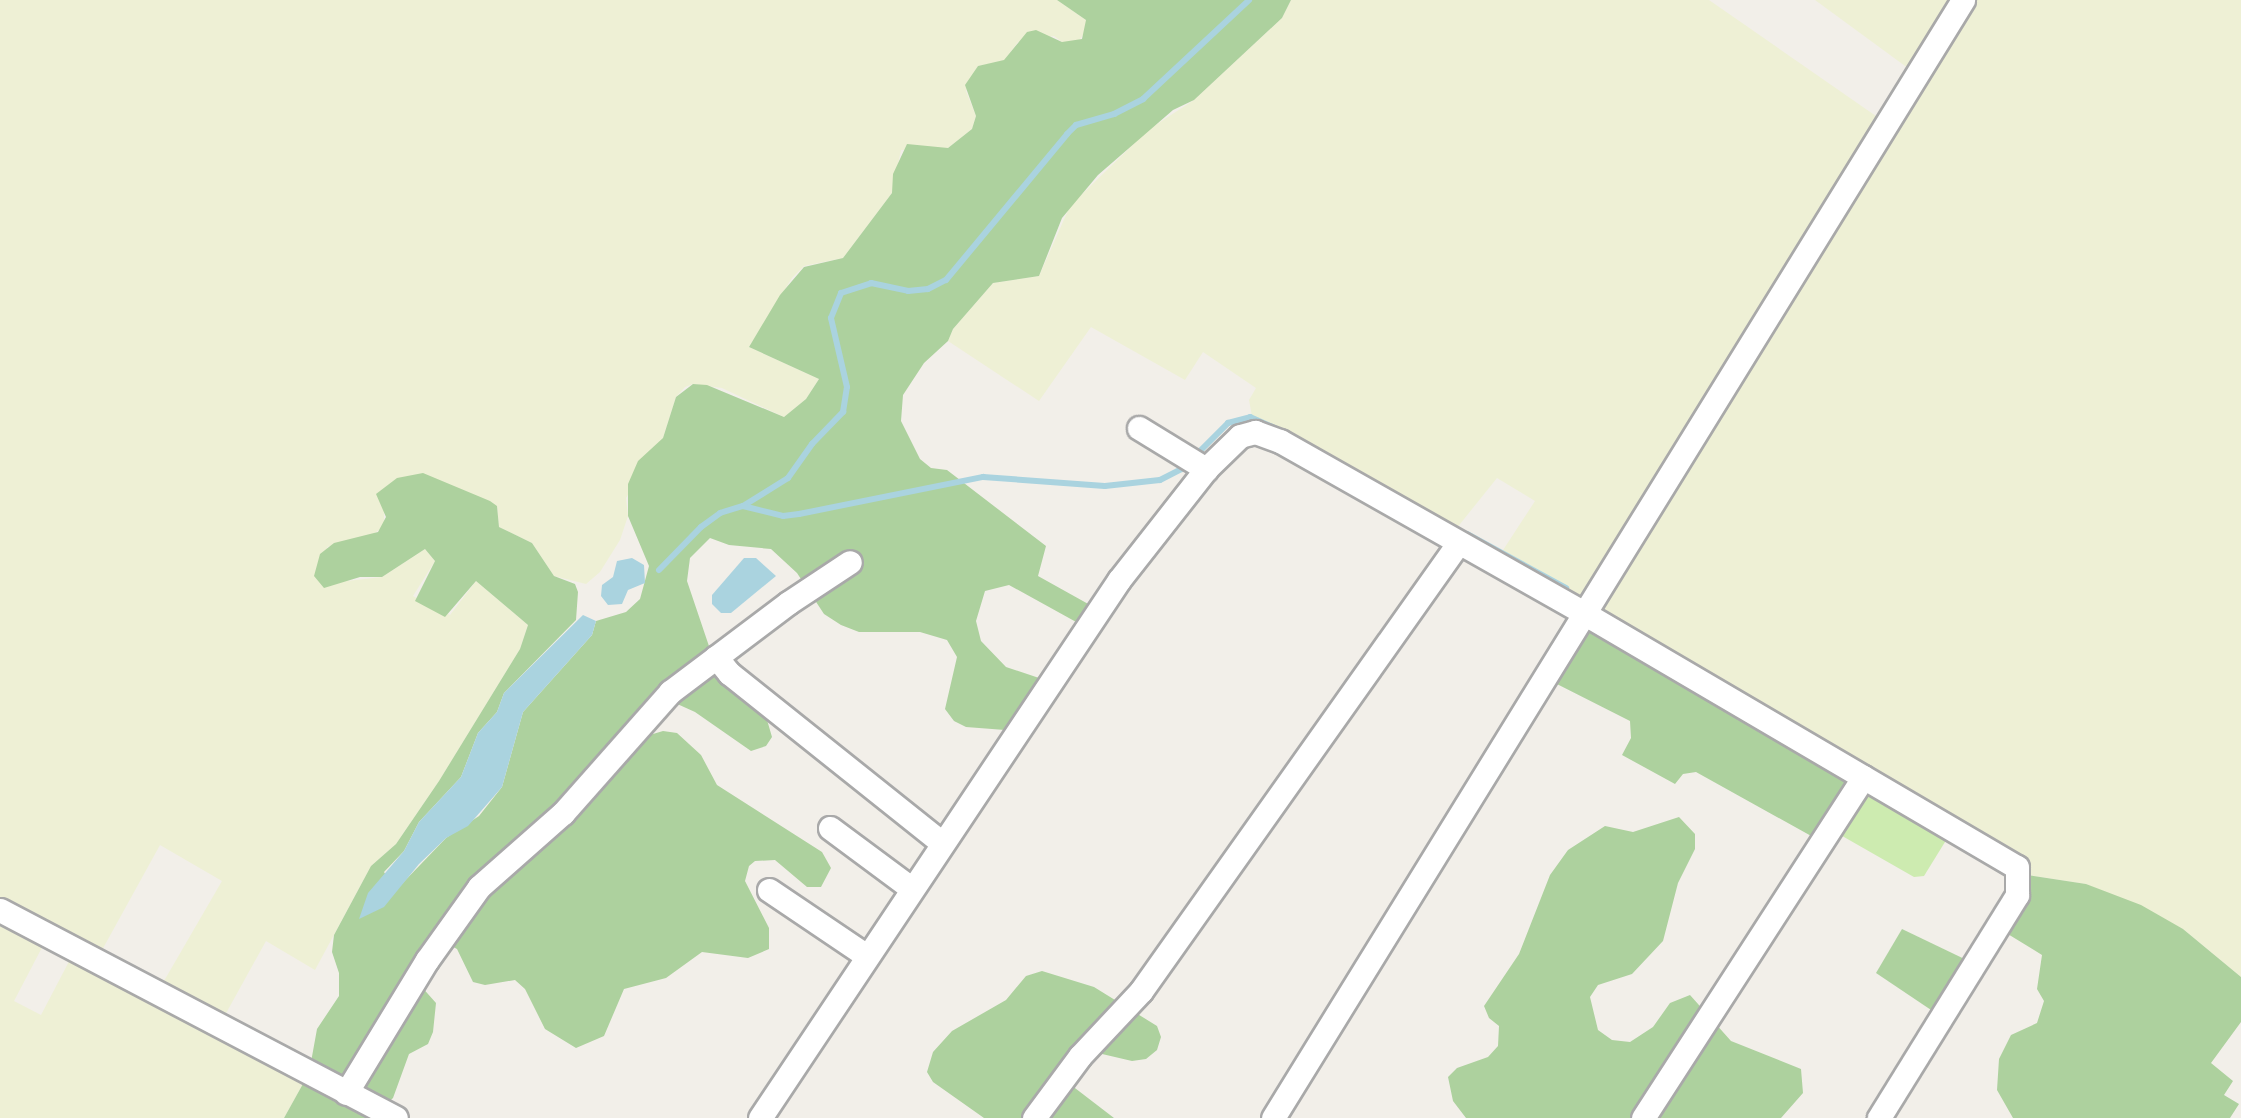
<!DOCTYPE html>
<style>
body{margin:0}
#map{position:relative;width:2241px;height:1118px;overflow:hidden;background:#f2efe9;font-family:"Fira Sans Condensed",sans-serif}
div>[style]{position:absolute}
[style*='--x']{left:calc(var(--x)*1px);top:calc(var(--y)*1px);width:calc(var(--w)*1px);rotate:calc(var(--a)*1deg)}
.farmland>*{inset:0;background:#eef0d5}
.grass>*{inset:0;background:#cdebb0}
.forest>*{inset:0;background:#add19e}
.water>*{inset:0;background:#aad3df}
.stream>*{height:6px;margin:-3px;padding:0 3px;transform-origin:3px;border-radius:3px;background:#aad3df}
.roads{filter:drop-shadow(2px 0 #a9a9a9) drop-shadow(-2px 0 #a9a9a9) drop-shadow(0 2px #a9a9a9) drop-shadow(0 -2px #a9a9a9)}
.minor>*{height:23px;margin:-11.5px;padding:0 11.5px;transform-origin:11.5px;border-radius:11.5px;background:#fff}
span{translate:-50% -50%;white-space:nowrap;text-align:center;line-height:1.15;-webkit-text-stroke:5px #fff;paint-order:stroke}
</style>
<div id="map">
<div class="farmland">
<div style="clip-path:polygon(evenodd,0 0,1057px 0,1086px 20px,1086px 31px,1077px 43px,1062px 42px,1054px 36px,1018px 42px,1004px 61px,978px 66px,966px 91px,976px 116px,972px 129px,948px 148px,901px 150px,892px 193px,843px 258px,804px 266px,792px 278px,749px 347px,819px 379px,806px 399px,784px 417px,722px 388px,693px 384px,685px 387px,676px 397px,663px 438px,626px 498px,628px 516px,620px 540px,600px 572px,586px 584px,554px 576px,532px 543px,499px 527px,497px 506px,376px 494px,384px 505px,384px 526px,371px 536px,327px 547px,347px 581px,382px 577px,425px 549px,435px 561px,413px 596px,450px 615px,476px 581px,528px 625px,520px 649px,439px 781px,396px 844px,371px 866px,315px 970px,266px 941px,219px 1026px,309px 1073px,284px 1118px,0 1118px,0 0,160px 845px,222px 881px,157px 993px,96px 961px,160px 845px,0 0,48px 936px,75px 950px,41px 1015px,14px 1001px,48px 936px)"></div>
<div style="clip-path:polygon(1291px 0,1709px 0,1886px 123px,1916px 74px,1815px 0,2241px 0,2241px 977px,2183px 929px,2086px 884px,2020px 874px,1494px 564px,1535px 501px,1497px 478px,1448px 539px,1255px 432px,1249px 400px,1256px 388px,1203px 352px,1185px 380px,1091px 327px,1039px 401px,948px 341px,953px 329px,993px 283px,1039px 276px,1070px 206px,1148px 130px,1194px 100px,1282px 18px)"></div>
</div>
<div class="grass">
<div style="clip-path:polygon(1864px 777px,1953px 829px,1924px 876px,1914px 877px,1830px 829px)"></div>
</div>
<div class="forest">
<div style="clip-path:polygon(1057px 0,1291px 0,1282px 18px,1194px 100px,1173px 110px,1098px 175px,1062px 218px,1039px 276px,993px 283px,953px 329px,948px 341px,924px 363px,903px 395px,901px 421px,920px 459px,931px 468px,947px 470px,1046px 546px,1038px 576px,1099px 610px,1087px 628px,1009px 585px,985px 591px,976px 621px,981px 641px,1006px 667px,1051px 682px,1018px 731px,966px 727px,954px 721px,945px 709px,957px 657px,947px 640px,920px 632px,859px 632px,841px 625px,824px 614px,797px 573px,771px 549px,729px 545px,710px 538px,690px 558px,687px 581px,712px 655px,765px 713px,772px 737px,766px 746px,751px 751px,695px 712px,664px 698px,643px 737px,663px 731px,677px 733px,701px 755px,717px 785px,822px 852px,831px 868px,821px 887px,807px 887px,775px 860px,755px 861px,749px 866px,745px 881px,769px 928px,769px 949px,748px 958px,702px 952px,666px 978px,624px 989px,604px 1036px,576px 1048px,545px 1029px,525px 989px,515px 980px,485px 985px,473px 982px,457px 949px,446px 943px,420px 985px,436px 1003px,433px 1032px,428px 1044px,409px 1054px,393px 1098px,380px 1110px,396px 1118px,284px 1118px,309px 1073px,317px 1029px,339px 996px,339px 973px,332px 952px,334px 935px,371px 866px,396px 844px,439px 781px,520px 649px,528px 625px,476px 581px,445px 617px,415px 601px,435px 561px,425px 549px,382px 577px,360px 577px,324px 588px,314px 576px,320px 554px,334px 543px,378px 532px,386px 517px,376px 494px,397px 478px,423px 473px,490px 501px,497px 506px,499px 527px,532px 543px,554px 576px,575px 584px,578px 592px,576px 620px,504px 693px,497px 712px,478px 733px,461px 777px,419px 822px,404px 851px,384px 872px,395px 891px,446px 838px,479px 816px,502px 787px,523px 712px,592px 635px,596px 621px,626px 612px,640px 599px,649px 566px,628px 516px,628px 484px,638px 461px,663px 438px,676px 397px,693px 384px,707px 385px,784px 417px,806px 399px,819px 379px,749px 347px,780px 295px,804px 267px,843px 258px,892px 193px,893px 174px,907px 144px,948px 148px,972px 129px,976px 116px,965px 85px,978px 66px,1004px 60px,1027px 32px,1036px 30px,1062px 42px,1082px 39px,1086px 20px)"></div>
<div style="clip-path:polygon(1587px 615px,1864px 777px,1822px 842px,1696px 772px,1683px 774px,1675px 784px,1622px 755px,1631px 738px,1630px 721px,1547px 679px)"></div>
<div style="clip-path:polygon(1679px 817px,1695px 834px,1695px 849px,1678px 883px,1663px 941px,1632px 974px,1598px 985px,1590px 997px,1598px 1030px,1612px 1040px,1630px 1042px,1653px 1027px,1670px 1003px,1690px 995px,1731px 1041px,1801px 1069px,1803px 1093px,1781px 1118px,1466px 1118px,1453px 1101px,1448px 1077px,1457px 1068px,1488px 1057px,1498px 1046px,1499px 1026px,1489px 1018px,1484px 1006px,1519px 954px,1550px 875px,1568px 850px,1605px 826px,1633px 832px)"></div>
<div style="clip-path:polygon(2020px 874px,2086px 884px,2141px 905px,2183px 929px,2241px 977px,2241px 1022px,2211px 1063px,2233px 1081px,2224px 1095px,2239px 1104px,2230px 1118px,2013px 1118px,1997px 1090px,1999px 1059px,2011px 1035px,2037px 1023px,2044px 1001px,2037px 989px,2042px 955px,1998px 928px)"></div>
<div style="clip-path:polygon(1902px 929px,1977px 965px,1943px 1018px,1876px 973px)"></div>
<div style="clip-path:polygon(1042px 971px,1094px 987px,1157px 1026px,1161px 1037px,1157px 1050px,1146px 1059px,1132px 1061px,1085px 1050px,1071px 1085px,1114px 1118px,984px 1118px,933px 1082px,927px 1072px,933px 1052px,952px 1031px,1006px 1000px,1026px 976px)"></div>
</div>
<div class="water">
<div style="clip-path:polygon(632px 558px,644px 565px,645px 583px,628px 590px,622px 604px,608px 605px,601px 596px,602px 585px,613px 577px,617px 561px)"></div>
<div style="clip-path:polygon(744px 558px,756px 558px,776px 576px,731px 613px,721px 613px,712px 604px,712px 595px)"></div>
<div style="clip-path:polygon(583px 615px,596px 621px,592px 635px,523px 712px,502px 787px,468px 826px,446px 838px,419px 864px,384px 907px,359px 919px,368px 893px,404px 851px,419px 822px,461px 777px,478px 733px,497px 712px,504px 693px)"></div>
</div>
<div class="stream">
<div style="--x:743;--y:506;--w:53;--a:-31.9"></div>
<div style="--x:788;--y:478;--w:42;--a:-54.8"></div>
<div style="--x:812;--y:444;--w:45;--a:-45.9"></div>
<div style="--x:843;--y:412;--w:25;--a:-81"></div>
<div style="--x:847;--y:387;--w:71;--a:-103.1"></div>
<div style="--x:831;--y:318;--w:27;--a:-68"></div>
<div style="--x:841;--y:293;--w:32;--a:-18"></div>
<div style="--x:871;--y:283;--w:38;--a:12"></div>
<div style="--x:908;--y:291;--w:20;--a:-6"></div>
<div style="--x:928;--y:289;--w:20;--a:-27"></div>
<div style="--x:946;--y:280;--w:190;--a:-50.3"></div>
<div style="--x:1067;--y:134;--w:13;--a:-45"></div>
<div style="--x:1076;--y:125;--w:40;--a:-16"></div>
<div style="--x:1114;--y:114;--w:33;--a:-27"></div>
<div style="--x:1143;--y:99;--w:145;--a:-43"></div>
<div style="--x:1467;--y:534;--w:113;--a:28.6"></div>
<div style="--x:659;--y:570;--w:60;--a:-45.7"></div>
<div style="--x:701;--y:527;--w:24;--a:-36"></div>
<div style="--x:720;--y:513;--w:24;--a:-17"></div>
<div style="--x:743;--y:506;--w:41;--a:14"></div>
<div style="--x:783;--y:516;--w:16;--a:-7"></div>
<div style="--x:799;--y:514;--w:188;--a:-11.4"></div>
<div style="--x:983;--y:477;--w:122;--a:4.2"></div>
<div style="--x:1105;--y:486;--w:55;--a:-6.2"></div>
<div style="--x:1160;--y:480;--w:25;--a:-27"></div>
<div style="--x:1182;--y:469;--w:65;--a:-45"></div>
<div style="--x:1228;--y:423;--w:23;--a:-15"></div>
<div style="--x:1250;--y:417;--w:30;--a:24"></div>
</div>
<div class="roads">
<div class="minor">
<div style="--x:1139;--y:428;--w:79;--a:31.5"></div>
<div style="--x:716;--y:657;--w:21;--a:51"></div>
<div style="--x:729;--y:673;--w:273;--a:38.6"></div>
<div style="--x:830;--y:828;--w:102;--a:36.6"></div>
<div style="--x:769;--y:890;--w:118;--a:34"></div>
<div style="--x:0;--y:910;--w:447;--a:27.7"></div>
<div style="--x:346;--y:1093;--w:156;--a:-58.7"></div>
<div style="--x:427;--y:960;--w:90;--a:-54.5"></div>
<div style="--x:479;--y:887;--w:112;--a:-41.4"></div>
<div style="--x:563;--y:813;--w:162;--a:-48.5"></div>
<div style="--x:670;--y:692;--w:148;--a:-37"></div>
<div style="--x:788;--y:603;--w:74;--a:-33.5"></div>
<div style="--x:760;--y:1118;--w:647;--a:-56.29"></div>
<div style="--x:1119;--y:580;--w:141;--a:-51.9"></div>
<div style="--x:1206;--y:469;--w:47;--a:-44.1"></div>
<div style="--x:1240;--y:436;--w:16;--a:-15"></div>
<div style="--x:1255;--y:432;--w:27;--a:20"></div>
<div style="--x:1280;--y:441;--w:353;--a:29.5"></div>
<div style="--x:1587;--y:615;--w:498;--a:30.4"></div>
<div style="--x:2017;--y:867;--w:28;--a:90"></div>
<div style="--x:2017;--y:895;--w:262;--a:121.8"></div>
<div style="--x:1034;--y:1118;--w:77;--a:-53.4"></div>
<div style="--x:1080;--y:1056;--w:89;--a:-46.8"></div>
<div style="--x:1141;--y:991;--w:547;--a:-54.68"></div>
<div style="--x:1273;--y:1118;--w:1314;--a:-58.32"></div>
<div style="--x:1643;--y:1118;--w:406;--a:-57.1"></div>
</div>
</div>
</div>
